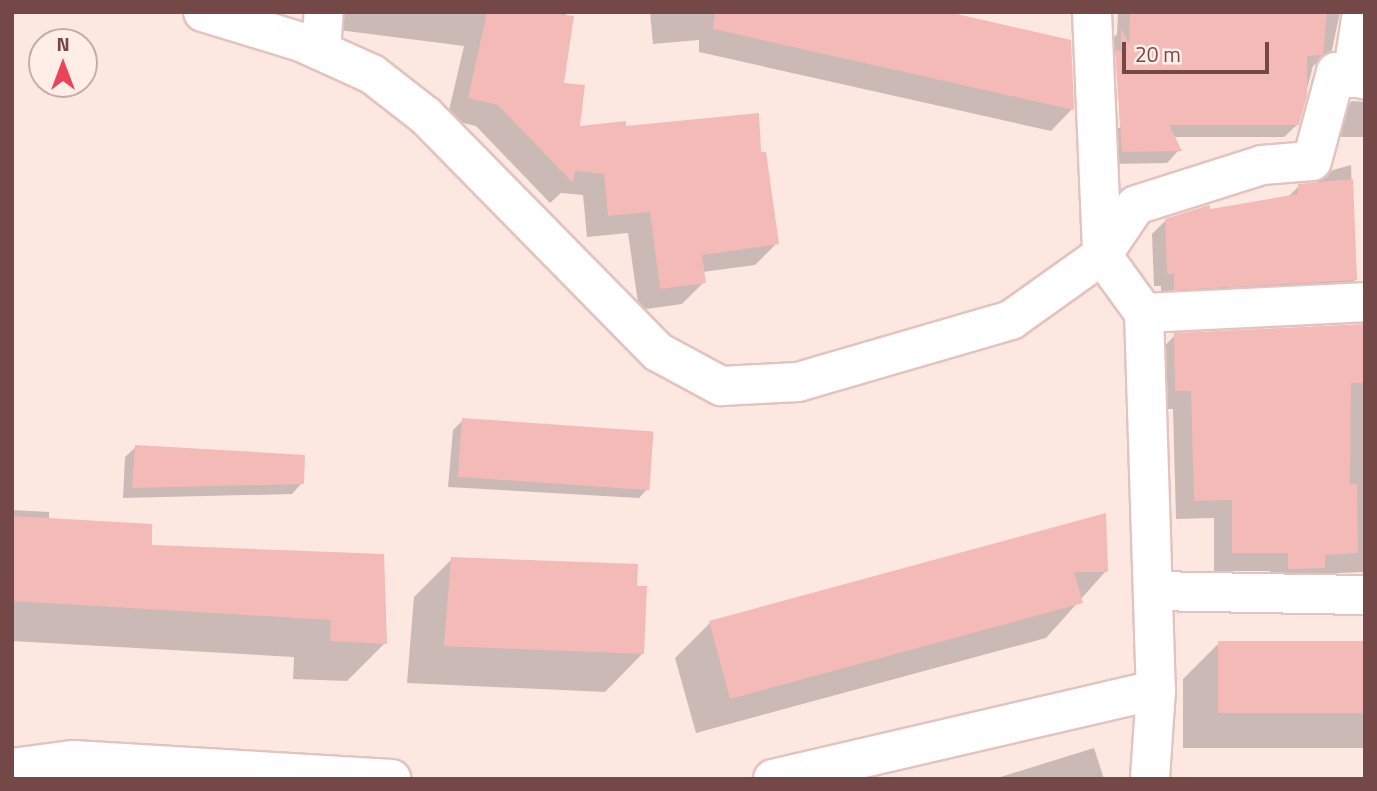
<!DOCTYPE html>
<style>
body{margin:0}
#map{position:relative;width:1377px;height:791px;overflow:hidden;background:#fde8e1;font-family:"Titillium Web",sans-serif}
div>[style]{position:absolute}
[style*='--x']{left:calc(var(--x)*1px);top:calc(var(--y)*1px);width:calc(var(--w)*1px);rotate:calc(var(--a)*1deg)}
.shadow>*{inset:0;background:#0003}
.building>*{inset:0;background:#f3bab8;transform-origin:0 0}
.roads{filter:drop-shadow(2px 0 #e3c3c0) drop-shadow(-2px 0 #e3c3c0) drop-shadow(0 2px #e3c3c0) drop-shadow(0 -2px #e3c3c0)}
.street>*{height:38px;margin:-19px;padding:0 19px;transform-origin:19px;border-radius:19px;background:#fff}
span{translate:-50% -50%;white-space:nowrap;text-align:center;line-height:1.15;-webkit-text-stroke:6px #ffeee8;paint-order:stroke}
.frame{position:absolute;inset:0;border:14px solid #754848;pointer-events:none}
.north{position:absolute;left:28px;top:28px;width:70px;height:70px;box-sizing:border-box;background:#ffeee8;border:2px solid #c8aca8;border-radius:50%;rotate:0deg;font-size:19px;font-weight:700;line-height:28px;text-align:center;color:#754848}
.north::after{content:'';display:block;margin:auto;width:24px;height:32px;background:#ea435a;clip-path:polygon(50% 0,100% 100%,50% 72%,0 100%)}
.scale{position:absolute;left:1122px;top:42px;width:147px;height:32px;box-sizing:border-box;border:4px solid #754848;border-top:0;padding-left:9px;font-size:21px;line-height:24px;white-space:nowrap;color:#754848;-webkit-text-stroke:5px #ffeee8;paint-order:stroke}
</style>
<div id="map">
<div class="shadow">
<div style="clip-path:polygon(316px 12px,566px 12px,562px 84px,578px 128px,625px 127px,759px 154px,777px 243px,755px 265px,703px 272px,704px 282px,682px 304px,639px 310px,628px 233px,587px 237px,583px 195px,561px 193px,550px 203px,476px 126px,447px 119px,464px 46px,323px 28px)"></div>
<div style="clip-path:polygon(650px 12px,952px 12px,952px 15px,1072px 109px,1051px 131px,699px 52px,699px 40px,653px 44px)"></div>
<div style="clip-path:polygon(evenodd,1118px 12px,1340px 12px,1332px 50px,1313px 66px,1298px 124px,1284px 137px,1173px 137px,1179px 150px,1167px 163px,1110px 164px,1108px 43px,1117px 34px,1118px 12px,1117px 53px,1120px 128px,1117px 128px,1114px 56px,1117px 53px)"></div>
<div style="clip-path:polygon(1352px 101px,1365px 102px,1365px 137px,1333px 137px,1339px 115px)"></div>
<div style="clip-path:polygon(1351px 165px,1355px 280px,1342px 293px,1161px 302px,1161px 286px,1154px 286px,1152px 234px,1166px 220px,1287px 198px,1299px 186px,1315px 184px,1333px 170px)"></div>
<div style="clip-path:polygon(1365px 326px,1365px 572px,1316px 574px,1304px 586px,1270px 587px,1270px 571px,1214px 571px,1214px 518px,1176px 519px,1173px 409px,1157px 409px,1157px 354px,1175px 335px)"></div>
<div style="clip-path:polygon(463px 420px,649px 487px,639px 498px,448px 487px,453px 430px)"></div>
<div style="clip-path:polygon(136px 447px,302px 483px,292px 494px,123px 498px,125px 457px)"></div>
<div style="clip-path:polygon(12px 510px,49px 512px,49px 520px,150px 547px,382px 556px,385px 643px,347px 681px,293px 679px,294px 657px,12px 641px)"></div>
<div style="clip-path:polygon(1104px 515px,1106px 571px,1046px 638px,696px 733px,675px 658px,710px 623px)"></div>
<div style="clip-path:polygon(452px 559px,636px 588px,642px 654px,605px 692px,407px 683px,414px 597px)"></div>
<div style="clip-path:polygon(1219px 643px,1365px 643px,1365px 748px,1183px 748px,1183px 679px)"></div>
<div style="clip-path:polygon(1094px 748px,1104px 779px,994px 779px)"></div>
</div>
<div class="building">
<div style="clip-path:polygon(487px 12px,543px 12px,574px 16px,564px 83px,585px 85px,580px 126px,626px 121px,626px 126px,759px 113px,761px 152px,766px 152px,779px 244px,702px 255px,706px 283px,660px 289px,650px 212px,608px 216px,604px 174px,575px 171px,573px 183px,498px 105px,468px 98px)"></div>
<div style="clip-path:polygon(715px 12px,948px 12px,1071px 40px,1074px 110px,713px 29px)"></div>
<div style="clip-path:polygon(1130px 12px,1327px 12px,1323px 55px,1307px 56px,1307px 95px,1299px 125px,1169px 125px,1182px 151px,1122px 152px,1115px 50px,1121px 51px,1121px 28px,1129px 44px)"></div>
<div style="clip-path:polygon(1353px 179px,1357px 280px,1174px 290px,1174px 274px,1167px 274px,1165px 219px,1209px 205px,1211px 209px,1298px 194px,1298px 184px)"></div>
<div style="clip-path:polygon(1365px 324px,1365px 383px,1351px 383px,1350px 484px,1357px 484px,1358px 553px,1325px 555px,1325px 568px,1288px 569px,1288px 553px,1232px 553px,1232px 500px,1194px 501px,1191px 391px,1175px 391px,1174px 333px)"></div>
<div style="left:462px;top:418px;width:192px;height:59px;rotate:4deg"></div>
<div style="clip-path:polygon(135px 445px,305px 455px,304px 484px,132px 488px)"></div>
<div style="clip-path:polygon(1106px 513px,1108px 572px,1074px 572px,1083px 603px,730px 699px,709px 621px)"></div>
<div style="clip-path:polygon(12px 516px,152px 524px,152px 545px,384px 554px,387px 644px,330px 641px,331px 620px,12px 601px)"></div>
<div style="clip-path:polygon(451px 557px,638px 564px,637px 586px,647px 586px,644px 654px,444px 646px)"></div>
<div style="left:1218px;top:641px;width:147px;height:72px"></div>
</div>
<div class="roads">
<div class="street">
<div style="--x:203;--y:12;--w:102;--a:17"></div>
<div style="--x:301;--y:42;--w:78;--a:24.3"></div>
<div style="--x:372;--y:74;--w:68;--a:37.9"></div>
<div style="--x:426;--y:116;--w:331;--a:45.5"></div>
<div style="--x:658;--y:352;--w:72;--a:28.4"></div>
<div style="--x:721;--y:386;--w:77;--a:-3"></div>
<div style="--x:798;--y:382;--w:222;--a:-16.2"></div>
<div style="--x:1011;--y:320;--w:112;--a:-35.5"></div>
<div style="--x:1102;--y:255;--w:60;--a:-55.8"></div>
<div style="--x:1136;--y:205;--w:132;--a:-17.6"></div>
<div style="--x:1262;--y:165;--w:50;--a:-4.6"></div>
<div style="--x:1312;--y:161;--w:92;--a:-74.9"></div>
<div style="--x:1336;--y:72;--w:30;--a:15"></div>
<div style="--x:1092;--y:12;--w:243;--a:87.6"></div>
<div style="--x:1102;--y:255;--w:72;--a:54.1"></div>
<div style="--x:1144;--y:313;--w:377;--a:88.2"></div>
<div style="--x:1156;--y:690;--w:89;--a:93.9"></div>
<div style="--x:321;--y:51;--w:39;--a:-86"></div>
<div style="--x:1352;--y:78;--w:67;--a:-81.4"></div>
<div style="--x:1144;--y:313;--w:221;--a:-2.8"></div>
<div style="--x:1153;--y:591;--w:212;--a:1.1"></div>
<div style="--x:12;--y:768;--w:62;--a:-7.5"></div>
<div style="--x:73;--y:760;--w:319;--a:3.4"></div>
<div style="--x:773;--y:779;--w:393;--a:-13.1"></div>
</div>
</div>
<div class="frame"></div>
<div class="north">N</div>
<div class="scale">20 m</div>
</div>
